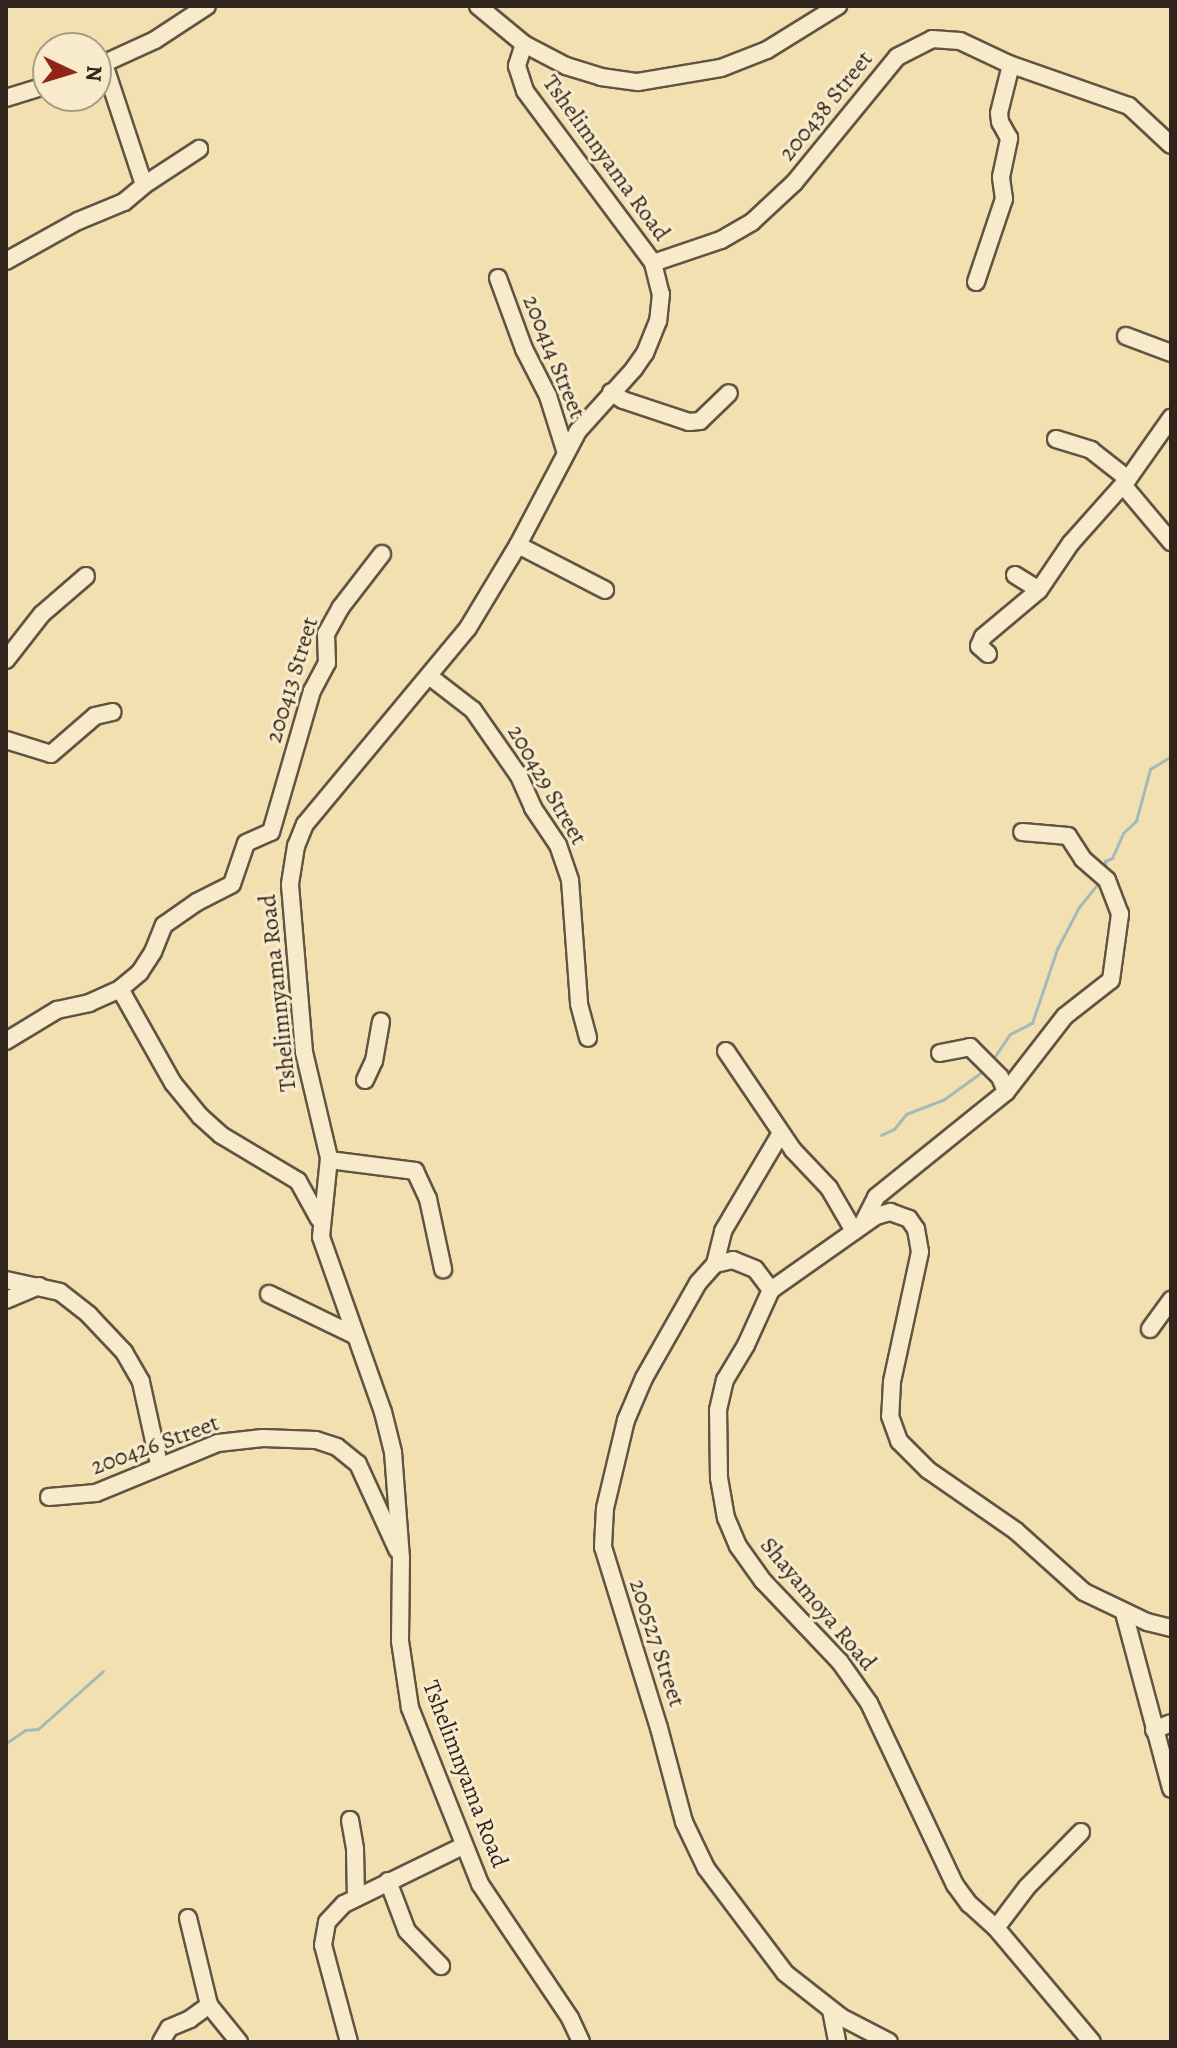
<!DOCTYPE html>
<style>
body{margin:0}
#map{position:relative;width:1177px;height:2048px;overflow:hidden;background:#f3e0b1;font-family:Alegreya,serif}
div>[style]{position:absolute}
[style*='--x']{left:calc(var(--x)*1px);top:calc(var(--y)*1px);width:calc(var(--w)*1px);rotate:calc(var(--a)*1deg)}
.stream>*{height:3px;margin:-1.5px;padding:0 1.5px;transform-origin:1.5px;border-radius:1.5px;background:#a3bab9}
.roads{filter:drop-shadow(2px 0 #625443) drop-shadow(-2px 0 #625443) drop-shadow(0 2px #625443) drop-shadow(0 -2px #625443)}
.minor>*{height:16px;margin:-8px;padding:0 8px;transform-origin:8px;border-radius:8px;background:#f7ebcc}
span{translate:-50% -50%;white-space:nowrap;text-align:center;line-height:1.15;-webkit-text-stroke:6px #f7ebcc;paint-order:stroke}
.street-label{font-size:24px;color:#31251e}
.frame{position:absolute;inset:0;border:8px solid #31251e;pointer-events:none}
.north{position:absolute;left:32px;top:32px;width:80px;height:80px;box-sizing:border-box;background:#f7ebcc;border:2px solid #a89c86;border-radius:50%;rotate:94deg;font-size:22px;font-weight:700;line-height:32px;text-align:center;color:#31251e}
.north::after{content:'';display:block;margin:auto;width:28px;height:36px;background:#8f2418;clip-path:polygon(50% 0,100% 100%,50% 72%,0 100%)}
</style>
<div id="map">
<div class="stream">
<div style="--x:1105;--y:869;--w:8;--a:-90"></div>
<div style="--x:1105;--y:861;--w:8;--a:-23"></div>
<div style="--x:1112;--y:858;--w:27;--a:-66"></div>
<div style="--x:1123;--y:833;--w:18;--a:-43"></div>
<div style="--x:1136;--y:821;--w:54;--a:-74.9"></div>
<div style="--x:1150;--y:769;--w:23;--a:-31"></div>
<div style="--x:1170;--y:757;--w:7;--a:-82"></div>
<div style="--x:993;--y:1059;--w:30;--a:-56"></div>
<div style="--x:1010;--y:1034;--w:25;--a:-27"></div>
<div style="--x:1032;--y:1023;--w:78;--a:-71.3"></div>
<div style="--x:1057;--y:949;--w:47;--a:-62.4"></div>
<div style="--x:1079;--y:907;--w:32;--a:-51"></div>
<div style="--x:881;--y:1135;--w:14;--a:-25"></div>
<div style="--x:894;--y:1129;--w:19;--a:-51"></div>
<div style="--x:906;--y:1114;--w:40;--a:-21"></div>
<div style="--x:943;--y:1100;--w:49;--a:-35.9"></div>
<div style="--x:6;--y:1743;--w:23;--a:-34"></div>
<div style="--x:25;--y:1730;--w:13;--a:-4"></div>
<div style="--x:38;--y:1729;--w:87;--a:-41.7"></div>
</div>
<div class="roads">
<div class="minor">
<div style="--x:478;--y:6;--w:60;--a:39.6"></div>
<div style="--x:524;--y:44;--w:47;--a:27.6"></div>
<div style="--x:566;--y:66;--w:37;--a:17"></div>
<div style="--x:601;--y:77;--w:37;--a:8"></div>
<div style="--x:638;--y:82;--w:84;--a:-9.6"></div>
<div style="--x:721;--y:68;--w:49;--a:-21.4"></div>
<div style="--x:767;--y:50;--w:84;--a:-31.8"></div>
<div style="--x:524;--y:44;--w:23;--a:108"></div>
<div style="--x:517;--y:66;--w:26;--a:72"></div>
<div style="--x:525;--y:91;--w:214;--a:53.3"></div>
<div style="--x:653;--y:263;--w:32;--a:76"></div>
<div style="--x:661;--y:294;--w:27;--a:96"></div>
<div style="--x:658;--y:321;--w:35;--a:112"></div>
<div style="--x:645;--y:353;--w:19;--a:125"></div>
<div style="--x:634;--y:369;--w:84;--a:132.1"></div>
<div style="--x:578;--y:431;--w:129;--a:117.8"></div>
<div style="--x:518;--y:545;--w:97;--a:121.1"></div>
<div style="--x:468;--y:628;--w:255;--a:129.7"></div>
<div style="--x:305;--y:824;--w:24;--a:112"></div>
<div style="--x:296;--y:846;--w:39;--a:99"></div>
<div style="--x:290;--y:885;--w:168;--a:85.2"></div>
<div style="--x:304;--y:1052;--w:109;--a:76.7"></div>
<div style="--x:329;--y:1158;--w:79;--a:95.8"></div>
<div style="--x:321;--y:1237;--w:186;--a:70.5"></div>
<div style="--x:383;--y:1412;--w:41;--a:76"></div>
<div style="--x:393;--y:1452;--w:106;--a:85.7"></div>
<div style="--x:401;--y:1558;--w:83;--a:90.7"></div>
<div style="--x:400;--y:1641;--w:68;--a:81.5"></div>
<div style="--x:410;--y:1708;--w:189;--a:68.3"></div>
<div style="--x:480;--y:1884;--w:161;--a:56.1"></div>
<div style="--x:570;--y:2018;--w:26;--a:65"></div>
<div style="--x:104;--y:64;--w:127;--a:71.7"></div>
<div style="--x:96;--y:67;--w:65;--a:-24.6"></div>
<div style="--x:155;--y:40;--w:62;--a:-33.2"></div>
<div style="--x:6;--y:98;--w:44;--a:-17.2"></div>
<div style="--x:6;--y:261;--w:82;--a:-29.1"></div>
<div style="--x:78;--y:221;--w:50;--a:-22.4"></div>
<div style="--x:124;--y:202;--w:26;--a:-40"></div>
<div style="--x:144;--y:185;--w:66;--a:-33.2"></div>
<div style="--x:653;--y:263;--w:72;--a:-18.7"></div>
<div style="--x:721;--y:240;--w:36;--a:-30"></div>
<div style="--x:752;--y:222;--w:57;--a:-42.9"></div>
<div style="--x:794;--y:183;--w:163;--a:-50.7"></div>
<div style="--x:897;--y:57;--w:39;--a:-27"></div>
<div style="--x:932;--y:39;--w:28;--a:4"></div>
<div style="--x:960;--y:41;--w:54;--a:25.1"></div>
<div style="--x:1009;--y:64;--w:127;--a:19.3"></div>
<div style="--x:1129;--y:106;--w:57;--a:42.9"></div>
<div style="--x:498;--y:278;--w:76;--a:69.9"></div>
<div style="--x:524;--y:349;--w:53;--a:62.9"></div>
<div style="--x:548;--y:396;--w:60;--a:72.5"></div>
<div style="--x:976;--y:282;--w:88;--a:-71.4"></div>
<div style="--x:1004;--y:199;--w:22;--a:-98"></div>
<div style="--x:1001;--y:177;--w:40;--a:-78"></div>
<div style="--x:1009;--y:138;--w:18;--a:-119"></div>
<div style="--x:1000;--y:122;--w:9;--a:-96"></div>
<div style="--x:999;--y:113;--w:49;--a:-76"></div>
<div style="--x:1126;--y:336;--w:48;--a:20.7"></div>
<div style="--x:611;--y:392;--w:14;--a:34"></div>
<div style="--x:623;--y:400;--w:70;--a:18.4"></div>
<div style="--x:689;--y:422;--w:11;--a:-5"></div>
<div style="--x:700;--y:421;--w:40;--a:-44"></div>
<div style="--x:1056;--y:439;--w:37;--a:17"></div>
<div style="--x:1091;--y:450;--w:47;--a:38.1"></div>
<div style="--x:1123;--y:485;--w:75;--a:49.9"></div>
<div style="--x:518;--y:545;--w:98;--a:27.3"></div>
<div style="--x:1015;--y:575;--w:28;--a:32"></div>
<div style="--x:988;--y:654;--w:12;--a:-138"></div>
<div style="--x:979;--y:646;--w:10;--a:-66"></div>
<div style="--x:983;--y:637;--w:73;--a:-40"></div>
<div style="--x:1039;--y:590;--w:57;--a:-55.8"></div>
<div style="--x:1071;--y:543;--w:86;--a:-48.3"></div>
<div style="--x:1128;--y:479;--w:75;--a:-54.8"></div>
<div style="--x:6;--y:660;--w:58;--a:-52"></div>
<div style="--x:42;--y:614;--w:58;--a:-40.8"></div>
<div style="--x:429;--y:676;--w:56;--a:37.7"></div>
<div style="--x:473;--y:710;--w:80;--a:55.1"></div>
<div style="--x:519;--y:776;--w:35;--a:66"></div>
<div style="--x:533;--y:808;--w:45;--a:56"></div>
<div style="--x:558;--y:845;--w:37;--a:71"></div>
<div style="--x:570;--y:880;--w:124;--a:85.8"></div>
<div style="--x:579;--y:1004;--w:35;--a:75"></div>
<div style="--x:6;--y:740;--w:47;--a:17.3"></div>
<div style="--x:51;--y:754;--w:58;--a:-40.8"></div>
<div style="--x:95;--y:716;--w:18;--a:-13"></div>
<div style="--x:271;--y:832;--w:147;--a:-73.8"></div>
<div style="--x:312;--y:691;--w:32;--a:-62"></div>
<div style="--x:327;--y:663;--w:29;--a:-92"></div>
<div style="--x:326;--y:634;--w:31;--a:-61"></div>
<div style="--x:341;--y:607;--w:67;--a:-52.3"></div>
<div style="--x:120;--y:989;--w:108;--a:60.6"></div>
<div style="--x:173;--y:1083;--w:43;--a:50.7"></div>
<div style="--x:200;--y:1116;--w:28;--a:42"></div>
<div style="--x:221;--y:1135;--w:90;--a:30.9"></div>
<div style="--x:298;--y:1181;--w:43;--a:61.1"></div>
<div style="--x:6;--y:1041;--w:60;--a:-31.3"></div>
<div style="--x:57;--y:1010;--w:33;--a:-12"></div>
<div style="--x:89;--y:1003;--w:34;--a:-24"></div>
<div style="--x:120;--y:989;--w:26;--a:-40"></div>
<div style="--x:140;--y:972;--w:24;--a:-57"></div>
<div style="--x:153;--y:952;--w:29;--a:-68"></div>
<div style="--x:164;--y:925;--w:40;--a:-34.9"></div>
<div style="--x:197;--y:902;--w:39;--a:-27"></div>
<div style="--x:232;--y:884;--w:43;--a:-71.1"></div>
<div style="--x:246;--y:843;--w:27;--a:-24"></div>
<div style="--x:726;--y:1051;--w:120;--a:55.9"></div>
<div style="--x:793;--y:1150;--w:52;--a:46.5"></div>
<div style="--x:829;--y:1188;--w:50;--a:59.8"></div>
<div style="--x:940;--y:1053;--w:31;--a:-11"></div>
<div style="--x:970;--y:1047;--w:42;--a:45"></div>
<div style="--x:1000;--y:1077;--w:16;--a:68"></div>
<div style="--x:365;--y:1080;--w:21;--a:-65"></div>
<div style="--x:374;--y:1061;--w:40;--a:-80"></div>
<div style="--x:329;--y:1160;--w:87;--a:7.3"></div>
<div style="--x:415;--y:1171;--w:31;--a:65"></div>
<div style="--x:428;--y:1199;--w:72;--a:77.9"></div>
<div style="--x:862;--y:1225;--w:31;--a:-63"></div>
<div style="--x:876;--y:1197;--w:167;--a:-38.9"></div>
<div style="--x:1006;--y:1092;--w:96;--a:-52.2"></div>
<div style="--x:1065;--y:1016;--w:58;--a:-38"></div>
<div style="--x:1111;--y:980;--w:67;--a:-82.2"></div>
<div style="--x:1120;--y:914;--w:36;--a:-111"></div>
<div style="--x:1107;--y:880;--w:32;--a:-139"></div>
<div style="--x:1083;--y:859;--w:27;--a:-123"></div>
<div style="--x:1068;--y:836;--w:46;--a:-175"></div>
<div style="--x:715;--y:1264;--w:34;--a:-76"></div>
<div style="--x:723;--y:1231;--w:114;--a:-59.4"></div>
<div style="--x:6;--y:1280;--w:55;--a:12.5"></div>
<div style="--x:60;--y:1292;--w:37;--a:38"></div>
<div style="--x:89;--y:1315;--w:51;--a:46.6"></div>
<div style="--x:124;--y:1352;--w:34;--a:60"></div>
<div style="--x:141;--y:1382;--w:84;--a:77.6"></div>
<div style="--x:771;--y:1290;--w:26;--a:-127"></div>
<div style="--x:755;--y:1269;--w:24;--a:-158"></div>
<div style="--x:733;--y:1260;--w:18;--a:167"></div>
<div style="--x:715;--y:1264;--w:25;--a:132"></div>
<div style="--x:698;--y:1283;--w:109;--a:119.6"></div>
<div style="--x:644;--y:1378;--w:46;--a:113.2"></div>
<div style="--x:626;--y:1420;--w:90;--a:103.4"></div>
<div style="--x:605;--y:1508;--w:39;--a:93"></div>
<div style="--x:603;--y:1547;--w:189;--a:72.8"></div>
<div style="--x:659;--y:1728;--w:97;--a:75.1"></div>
<div style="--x:684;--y:1822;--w:51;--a:64.4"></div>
<div style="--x:706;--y:1868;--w:131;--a:53"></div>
<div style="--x:785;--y:1973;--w:71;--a:38.2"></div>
<div style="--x:841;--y:2017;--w:54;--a:27.5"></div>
<div style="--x:269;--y:1294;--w:94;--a:25.8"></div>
<div style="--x:6;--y:1300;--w:36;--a:-23"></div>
<div style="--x:1150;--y:1329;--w:36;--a:-54"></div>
<div style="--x:49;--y:1497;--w:47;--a:-4.9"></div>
<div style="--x:96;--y:1493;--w:132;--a:-22.3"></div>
<div style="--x:218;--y:1443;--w:45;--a:-6.3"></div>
<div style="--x:263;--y:1438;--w:53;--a:2.2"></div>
<div style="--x:316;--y:1440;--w:22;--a:18"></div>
<div style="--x:337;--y:1447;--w:27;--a:39"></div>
<div style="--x:358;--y:1464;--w:94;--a:65.4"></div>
<div style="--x:1124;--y:1613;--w:182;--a:75"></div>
<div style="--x:1154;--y:1730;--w:18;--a:-22"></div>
<div style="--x:350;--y:1820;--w:29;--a:80"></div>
<div style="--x:355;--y:1849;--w:49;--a:88.8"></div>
<div style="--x:388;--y:1881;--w:53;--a:69.2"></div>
<div style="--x:407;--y:1931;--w:49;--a:45.8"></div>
<div style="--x:188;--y:1918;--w:89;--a:76.4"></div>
<div style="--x:209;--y:2005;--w:48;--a:51"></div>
<div style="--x:996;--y:1928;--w:51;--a:-52.9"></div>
<div style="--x:1027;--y:1887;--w:77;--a:-45.5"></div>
<div style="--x:831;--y:2010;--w:33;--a:79"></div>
<div style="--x:161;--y:2042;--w:16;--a:-60"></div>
<div style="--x:169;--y:2028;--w:23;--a:-23"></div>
<div style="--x:190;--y:2019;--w:24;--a:-36"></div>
<div style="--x:349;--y:2042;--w:100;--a:-105"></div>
<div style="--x:323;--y:1945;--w:23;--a:-80"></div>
<div style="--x:327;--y:1922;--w:25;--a:-47"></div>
<div style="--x:344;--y:1904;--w:132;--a:-26"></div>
<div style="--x:1092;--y:2042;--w:149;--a:-130.1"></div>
<div style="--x:996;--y:1928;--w:36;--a:-138"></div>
<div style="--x:969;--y:1904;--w:24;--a:-126"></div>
<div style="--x:955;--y:1885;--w:201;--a:-115.3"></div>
<div style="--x:869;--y:1703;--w:50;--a:-125.3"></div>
<div style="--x:840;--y:1662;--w:112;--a:-133.5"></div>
<div style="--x:763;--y:1581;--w:43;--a:-125.5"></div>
<div style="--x:738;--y:1546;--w:30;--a:-113"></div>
<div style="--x:726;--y:1518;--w:41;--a:-99.9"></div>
<div style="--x:719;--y:1478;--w:68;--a:-90.8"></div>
<div style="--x:718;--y:1410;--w:31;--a:-77"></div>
<div style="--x:725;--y:1380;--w:41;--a:-59"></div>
<div style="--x:746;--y:1345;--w:60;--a:-65.6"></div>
<div style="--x:771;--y:1290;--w:128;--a:-35.2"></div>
<div style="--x:876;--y:1216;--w:15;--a:-16"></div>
<div style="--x:890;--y:1212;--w:20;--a:20"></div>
<div style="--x:909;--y:1219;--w:12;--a:55"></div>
<div style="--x:916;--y:1229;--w:23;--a:80"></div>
<div style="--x:920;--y:1252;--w:133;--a:102.2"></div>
<div style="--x:892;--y:1382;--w:34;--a:93"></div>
<div style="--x:890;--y:1416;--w:27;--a:70"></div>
<div style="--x:899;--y:1441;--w:41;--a:45"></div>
<div style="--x:928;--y:1470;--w:107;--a:34.7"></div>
<div style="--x:1016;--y:1531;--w:91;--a:41.9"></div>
<div style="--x:1084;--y:1592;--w:70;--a:25.5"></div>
<div style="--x:1147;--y:1622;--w:25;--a:14"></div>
</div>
</div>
<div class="street-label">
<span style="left:826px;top:106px;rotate:-51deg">200438 Street</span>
<span style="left:606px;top:158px;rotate:54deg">Tshelimnyama Road</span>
<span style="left:554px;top:357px;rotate:68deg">200414 Street</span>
<span style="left:292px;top:680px;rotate:-73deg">200413 Street</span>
<span style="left:547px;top:785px;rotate:60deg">200429 Street</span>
<span style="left:278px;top:993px;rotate:-96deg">Tshelimnyama Road</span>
<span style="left:155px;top:1445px;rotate:-20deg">200426 Street</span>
<span style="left:818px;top:1604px;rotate:50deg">Shayamoya Road</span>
<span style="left:657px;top:1643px;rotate:72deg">200527 Street</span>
<span style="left:465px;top:1774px;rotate:69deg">Tshelimnyama Road</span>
</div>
<div class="frame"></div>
<div class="north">N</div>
</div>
